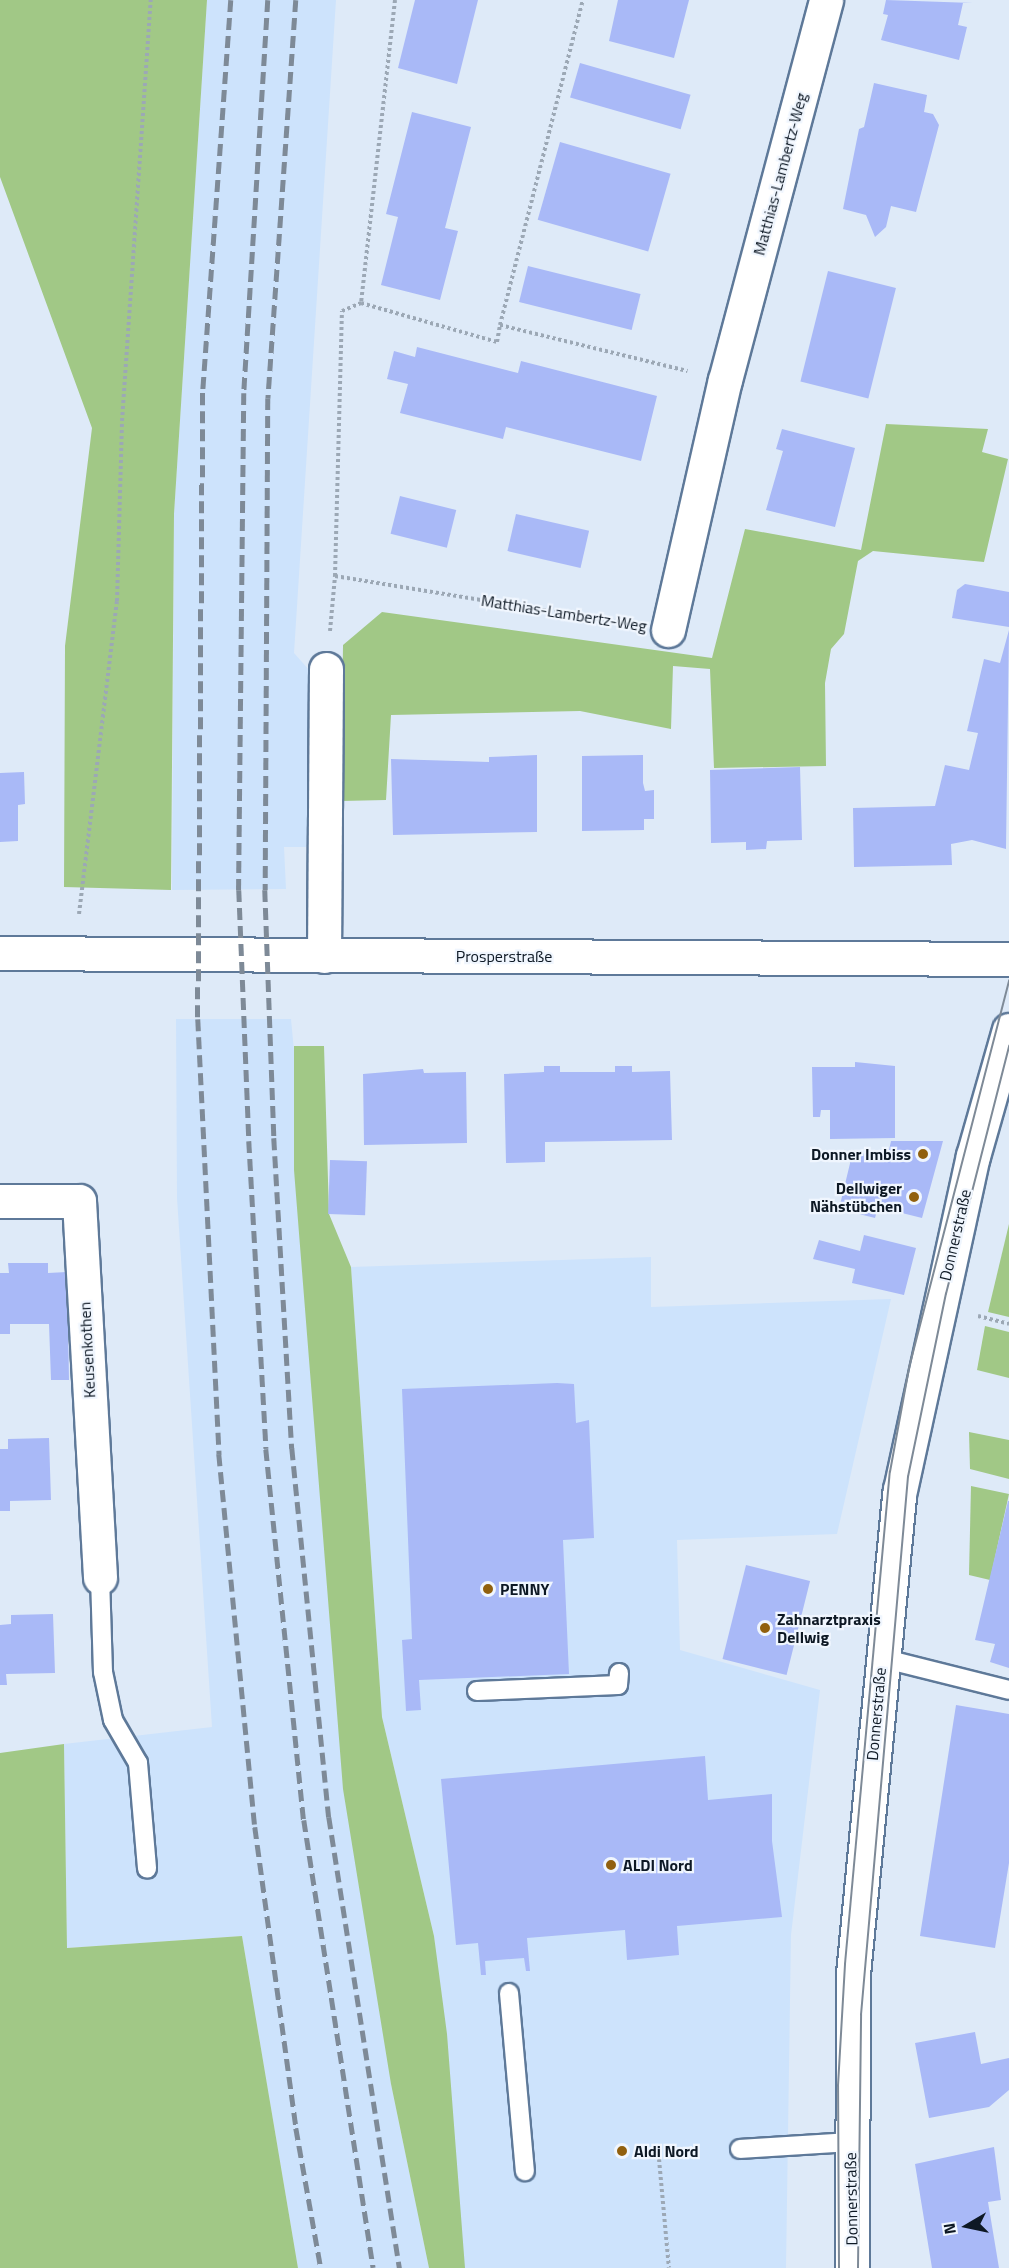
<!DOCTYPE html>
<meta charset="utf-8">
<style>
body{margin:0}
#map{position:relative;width:1009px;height:2268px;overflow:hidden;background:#deeaf8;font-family:"Titillium Web",sans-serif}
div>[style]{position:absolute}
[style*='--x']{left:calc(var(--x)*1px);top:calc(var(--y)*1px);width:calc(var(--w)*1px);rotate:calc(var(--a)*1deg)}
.built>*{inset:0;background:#cde3fc}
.green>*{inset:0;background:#a1c886}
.building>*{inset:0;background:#a9b9f7;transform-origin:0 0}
.path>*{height:4px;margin-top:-2px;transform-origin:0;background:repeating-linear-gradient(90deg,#9ca8b5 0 3px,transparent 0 6px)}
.roads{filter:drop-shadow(2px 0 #5e7999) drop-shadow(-2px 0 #5e7999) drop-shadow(0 2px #5e7999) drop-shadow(0 -2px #5e7999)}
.service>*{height:18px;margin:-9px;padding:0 9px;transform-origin:9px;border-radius:9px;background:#fff}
.minor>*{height:33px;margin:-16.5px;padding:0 16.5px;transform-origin:16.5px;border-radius:16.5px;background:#fff}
.secondary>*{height:33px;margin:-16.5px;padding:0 16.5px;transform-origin:16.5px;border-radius:16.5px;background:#fff}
.tram>*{height:1.5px;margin:-0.75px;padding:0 0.75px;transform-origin:0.75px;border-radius:0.75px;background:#7e8a97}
.rail>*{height:4.5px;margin-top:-2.25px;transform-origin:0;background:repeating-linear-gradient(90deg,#7e8a97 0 12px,transparent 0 18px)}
.dots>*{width:16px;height:16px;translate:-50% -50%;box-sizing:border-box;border:3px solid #f0f6fe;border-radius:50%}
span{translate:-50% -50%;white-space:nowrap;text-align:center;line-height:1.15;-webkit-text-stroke:4.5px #f0f6fe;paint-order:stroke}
.street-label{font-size:16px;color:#0d1824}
.poi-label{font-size:16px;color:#0d1824;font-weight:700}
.right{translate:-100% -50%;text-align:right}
.left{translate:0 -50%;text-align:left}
.north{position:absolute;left:937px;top:2196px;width:60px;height:60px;-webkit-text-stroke:4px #f0f6fe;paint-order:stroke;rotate:261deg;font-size:16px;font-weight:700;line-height:24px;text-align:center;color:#0d1824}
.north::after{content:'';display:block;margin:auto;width:21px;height:27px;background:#0d1824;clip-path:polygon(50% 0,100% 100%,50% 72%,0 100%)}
</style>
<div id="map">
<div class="built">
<div style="clip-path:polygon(207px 0,336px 0,294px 653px,310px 671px,312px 838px,306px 847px,284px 847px,286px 889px,172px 890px,174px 514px)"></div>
<div style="clip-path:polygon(176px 1019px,291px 1019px,391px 2084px,429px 2268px,298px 2268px,242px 1936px,67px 1948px,64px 1744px,212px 1727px,177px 1198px)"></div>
<div style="clip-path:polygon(651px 1257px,651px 1307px,891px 1299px,837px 1534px,677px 1540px,680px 1650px,820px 1690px,791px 1935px,786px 2268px,460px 2268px,434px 1936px,382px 1717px,351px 1267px)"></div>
</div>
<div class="green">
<div style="clip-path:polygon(0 0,207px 0,174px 514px,171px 890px,64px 887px,65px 646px,92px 428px,0 177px)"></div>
<div style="clip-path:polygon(886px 424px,988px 429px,982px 452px,1008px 459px,984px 562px,873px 551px,858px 561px,844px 634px,831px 649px,825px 683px,826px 766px,714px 768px,710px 669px,673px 666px,671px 729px,580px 711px,391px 715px,386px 800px,341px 801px,343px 645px,382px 612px,712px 658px,745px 529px,861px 550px)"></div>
<div style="clip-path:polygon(294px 1046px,324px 1046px,329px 1214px,351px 1267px,382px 1717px,434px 1936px,447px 2034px,465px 2268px,429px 2268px,391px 2084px,343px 1789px,294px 1170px)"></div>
<div style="clip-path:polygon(1009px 1224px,1009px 1317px,988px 1312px)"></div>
<div style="clip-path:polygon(985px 1326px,1009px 1332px,1009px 1378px,977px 1370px)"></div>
<div style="clip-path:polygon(969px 1432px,1009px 1440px,1009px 1479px,970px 1469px)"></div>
<div style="clip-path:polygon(971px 1486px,1009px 1494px,990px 1580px,969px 1575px)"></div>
<div style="clip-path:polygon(64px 1744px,67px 1948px,242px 1936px,298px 2268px,0 2268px,0 1753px)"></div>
</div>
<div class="building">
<div style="clip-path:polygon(415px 0,478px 0,457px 84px,398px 68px)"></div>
<div style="clip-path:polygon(618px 0,689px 0,674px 58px,609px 41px)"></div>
<div style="clip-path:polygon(886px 0,973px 3px,963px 3px,958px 25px,967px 27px,959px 60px,881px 40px,888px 15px,883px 14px)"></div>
<div style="left:580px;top:63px;width:115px;height:36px;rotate:16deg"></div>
<div style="clip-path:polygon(874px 83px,927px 95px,924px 112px,933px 114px,939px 125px,916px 212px,891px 206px,886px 227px,875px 237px,866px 215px,843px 209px,859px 129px,864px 127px)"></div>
<div style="clip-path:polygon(412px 112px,471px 127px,445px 228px,458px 231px,440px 300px,381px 285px,398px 217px,386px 214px)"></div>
<div style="left:560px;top:142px;width:115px;height:81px;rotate:16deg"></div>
<div style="left:528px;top:266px;width:116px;height:37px;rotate:14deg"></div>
<div style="left:828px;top:271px;width:70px;height:114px;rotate:14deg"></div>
<div style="clip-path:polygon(417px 347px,518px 373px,521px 361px,657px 396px,641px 461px,506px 427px,503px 439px,400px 413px,408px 384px,387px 379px,394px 351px,415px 357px)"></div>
<div style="clip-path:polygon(782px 429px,855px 448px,835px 527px,766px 510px,783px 451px,776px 449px)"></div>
<div style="left:400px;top:496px;width:58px;height:39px;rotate:14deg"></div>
<div style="left:516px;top:514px;width:75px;height:38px;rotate:13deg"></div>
<div style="clip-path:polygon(965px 584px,1009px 592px,1009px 627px,952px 618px,957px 590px)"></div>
<div style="clip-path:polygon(1009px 630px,1006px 849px,972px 840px,951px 844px,952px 865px,854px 867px,853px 808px,935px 806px,945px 765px,969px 770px,978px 733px,967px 731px,984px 659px,1000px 663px)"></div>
<div style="clip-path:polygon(537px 755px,537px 832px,393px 835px,391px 759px,489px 762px,489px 757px)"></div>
<div style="clip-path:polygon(643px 755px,643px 783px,645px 791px,654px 790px,654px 819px,644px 819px,644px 830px,582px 831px,582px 756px)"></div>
<div style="clip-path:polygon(800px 767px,802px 840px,767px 841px,766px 849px,746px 850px,746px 842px,711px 843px,710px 770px)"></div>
<div style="clip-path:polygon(24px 772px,25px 804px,18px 805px,18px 841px,0 842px,0 773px)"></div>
<div style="clip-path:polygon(855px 1062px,895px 1066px,895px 1138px,830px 1139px,830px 1110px,821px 1110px,820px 1117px,813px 1117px,812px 1067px,855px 1067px)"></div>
<div style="clip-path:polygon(544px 1066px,560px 1066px,560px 1072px,615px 1072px,615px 1066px,632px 1066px,632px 1072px,670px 1071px,672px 1140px,545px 1142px,545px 1162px,506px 1163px,504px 1074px,544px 1072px)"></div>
<div style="clip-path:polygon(423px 1069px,424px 1073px,466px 1072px,467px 1143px,364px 1145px,363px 1074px)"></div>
<div style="clip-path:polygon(891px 1141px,943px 1141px,922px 1218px,878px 1207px,875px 1218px,839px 1209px,853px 1151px,887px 1159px)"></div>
<div style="left:330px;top:1160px;width:37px;height:54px;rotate:2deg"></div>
<div style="clip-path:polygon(864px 1235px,916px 1248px,904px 1295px,852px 1283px,855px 1269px,813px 1259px,819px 1240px,860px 1251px)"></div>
<div style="clip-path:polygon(8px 1263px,48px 1263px,48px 1273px,67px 1272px,69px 1380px,51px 1380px,49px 1324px,10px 1324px,10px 1334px,0 1334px,0 1273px,9px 1273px)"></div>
<div style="clip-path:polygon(557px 1383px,574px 1384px,576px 1423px,589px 1420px,594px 1538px,563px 1540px,569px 1674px,419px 1680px,421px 1710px,406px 1711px,402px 1640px,412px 1639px,402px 1389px)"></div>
<div style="clip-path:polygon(49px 1438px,51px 1500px,10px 1501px,10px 1511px,0 1511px,0 1449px,8px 1449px,8px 1439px)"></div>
<div style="clip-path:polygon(1008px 1501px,1009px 1501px,1009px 1668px,990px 1662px,995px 1644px,975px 1640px)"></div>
<div style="left:746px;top:1565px;width:66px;height:97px;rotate:14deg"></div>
<div style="clip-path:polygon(53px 1614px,55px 1673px,6px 1674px,7px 1685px,0 1685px,0 1625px,11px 1624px,11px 1615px)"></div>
<div style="clip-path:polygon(956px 1705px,1009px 1714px,1009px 1863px,995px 1948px,920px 1936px)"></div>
<div style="clip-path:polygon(705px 1756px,708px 1800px,772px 1794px,772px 1841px,782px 1917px,677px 1926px,679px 1955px,627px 1960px,625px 1930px,527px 1938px,530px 1971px,526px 1971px,524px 1958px,485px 1961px,486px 1975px,481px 1975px,478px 1943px,456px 1945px,441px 1779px)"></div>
<div style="clip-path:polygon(975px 2032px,981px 2064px,1009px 2058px,1009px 2090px,989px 2107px,929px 2118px,915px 2043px)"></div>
<div style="clip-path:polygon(994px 2147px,1001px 2200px,988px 2202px,999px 2268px,932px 2268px,915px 2164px)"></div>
</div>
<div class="path">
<div style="--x:395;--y:0;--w:305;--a:96.4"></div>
<div style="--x:361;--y:303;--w:141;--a:16"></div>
<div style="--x:497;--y:342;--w:17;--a:-80"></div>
<div style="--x:500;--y:325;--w:193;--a:13.8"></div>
<div style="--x:500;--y:325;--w:335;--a:-75.7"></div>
<div style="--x:335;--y:576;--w:265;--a:-88.5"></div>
<div style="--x:342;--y:311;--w:21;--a:-23"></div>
<div style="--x:330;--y:631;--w:55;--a:-84.8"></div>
<div style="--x:335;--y:576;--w:298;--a:9.3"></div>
<div style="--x:79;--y:914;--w:315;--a:-83.1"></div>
<div style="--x:117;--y:601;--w:180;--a:-88.4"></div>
<div style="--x:122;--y:421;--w:422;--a:-86.1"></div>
<div style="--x:978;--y:1316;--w:32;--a:14"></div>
<div style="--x:659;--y:2159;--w:109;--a:84.8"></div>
</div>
<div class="roads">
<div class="service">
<div style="--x:100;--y:1577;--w:95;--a:88.2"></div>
<div style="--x:103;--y:1672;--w:49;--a:78.2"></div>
<div style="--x:113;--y:1720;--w:50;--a:59.8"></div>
<div style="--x:138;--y:1763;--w:106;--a:85.1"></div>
<div style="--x:881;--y:1658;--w:132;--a:14"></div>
<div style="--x:477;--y:1691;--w:141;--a:-2.4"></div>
<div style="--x:618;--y:1685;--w:12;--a:-85"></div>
<div style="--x:509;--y:1993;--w:179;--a:84.9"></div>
<div style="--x:740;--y:2149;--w:110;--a:-3.6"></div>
</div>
<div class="minor">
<div style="--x:668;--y:630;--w:256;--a:-77.2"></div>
<div style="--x:725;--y:380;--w:393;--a:-75.1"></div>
<div style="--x:324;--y:956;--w:287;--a:-89.6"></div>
<div style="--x:0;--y:1201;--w:79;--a:0"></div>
<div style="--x:79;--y:1201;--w:377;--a:86.8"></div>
</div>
<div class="secondary">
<div style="--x:0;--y:953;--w:1009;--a:0.34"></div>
<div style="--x:852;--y:2268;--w:294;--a:-89.8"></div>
<div style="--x:853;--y:1974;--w:486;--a:-84.5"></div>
<div style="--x:900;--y:1490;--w:342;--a:-77.7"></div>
<div style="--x:973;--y:1156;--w:131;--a:-74.1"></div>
</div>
</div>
<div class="tram">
<div style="--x:839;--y:2268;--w:182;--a:-90.3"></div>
<div style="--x:838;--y:2086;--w:122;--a:-86.7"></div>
<div style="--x:845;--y:1964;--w:494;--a:-84.8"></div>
<div style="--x:890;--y:1472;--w:106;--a:-79.6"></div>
<div style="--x:909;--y:1368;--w:400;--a:-75.5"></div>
<div style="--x:858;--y:2268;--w:253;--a:-89.3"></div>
<div style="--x:861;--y:2015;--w:540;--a:-85.01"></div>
<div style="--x:908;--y:1477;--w:187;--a:-78.3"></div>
<div style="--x:946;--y:1294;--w:256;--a:-75.7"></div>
</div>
<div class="rail">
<div style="--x:231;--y:0;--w:394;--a:94.1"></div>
<div style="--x:203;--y:393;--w:626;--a:90.46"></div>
<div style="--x:198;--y:1019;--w:436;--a:87.2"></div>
<div style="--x:219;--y:1454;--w:375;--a:84.5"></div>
<div style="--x:255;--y:1827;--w:304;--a:82.2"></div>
<div style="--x:296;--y:2128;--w:142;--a:79.9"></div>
<div style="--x:268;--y:0;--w:394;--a:93.5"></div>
<div style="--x:244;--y:393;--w:497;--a:90.6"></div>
<div style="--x:239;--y:890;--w:251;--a:87.7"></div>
<div style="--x:249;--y:1141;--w:308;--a:86.8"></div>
<div style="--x:266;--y:1449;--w:373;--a:84.2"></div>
<div style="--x:304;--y:1820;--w:453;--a:81.2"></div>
<div style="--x:296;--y:0;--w:399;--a:94"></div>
<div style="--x:268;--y:398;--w:492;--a:90.3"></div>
<div style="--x:265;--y:890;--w:248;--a:87.9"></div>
<div style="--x:274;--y:1138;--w:311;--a:86.7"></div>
<div style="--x:292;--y:1448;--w:371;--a:84.3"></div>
<div style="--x:329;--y:1817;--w:457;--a:81.1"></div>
</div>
<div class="dots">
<div style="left:923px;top:1154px;background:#91600e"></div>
<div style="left:914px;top:1197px;background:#91600e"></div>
<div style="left:488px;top:1589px;background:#91600e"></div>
<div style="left:765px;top:1628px;background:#91600e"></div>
<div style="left:611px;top:1865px;background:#91600e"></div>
<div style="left:622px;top:2151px;background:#91600e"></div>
</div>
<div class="street-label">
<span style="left:780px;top:174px;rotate:-75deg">Matthias-Lambertz-Weg</span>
<span style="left:564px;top:613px;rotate:9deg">Matthias-Lambertz-Weg</span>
<span style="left:504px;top:956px">Prosperstraße</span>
<span style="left:955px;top:1235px;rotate:-77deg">Donnerstraße</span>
<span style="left:87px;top:1350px;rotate:-93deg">Keusenkothen</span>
<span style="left:876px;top:1714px;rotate:-85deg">Donnerstraße</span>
<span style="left:851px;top:2199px;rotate:-91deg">Donnerstraße</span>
</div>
<div class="poi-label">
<span class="right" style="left:911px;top:1154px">Donner Imbiss</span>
<span class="right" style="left:902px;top:1197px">Dellwiger<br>Nähstübchen</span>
<span class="left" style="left:500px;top:1589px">PENNY</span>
<span class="left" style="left:777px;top:1628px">Zahnarztpraxis<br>Dellwig</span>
<span class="left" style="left:623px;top:1865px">ALDI Nord</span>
<span class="left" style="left:634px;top:2151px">Aldi Nord</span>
</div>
<div class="north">N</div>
</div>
